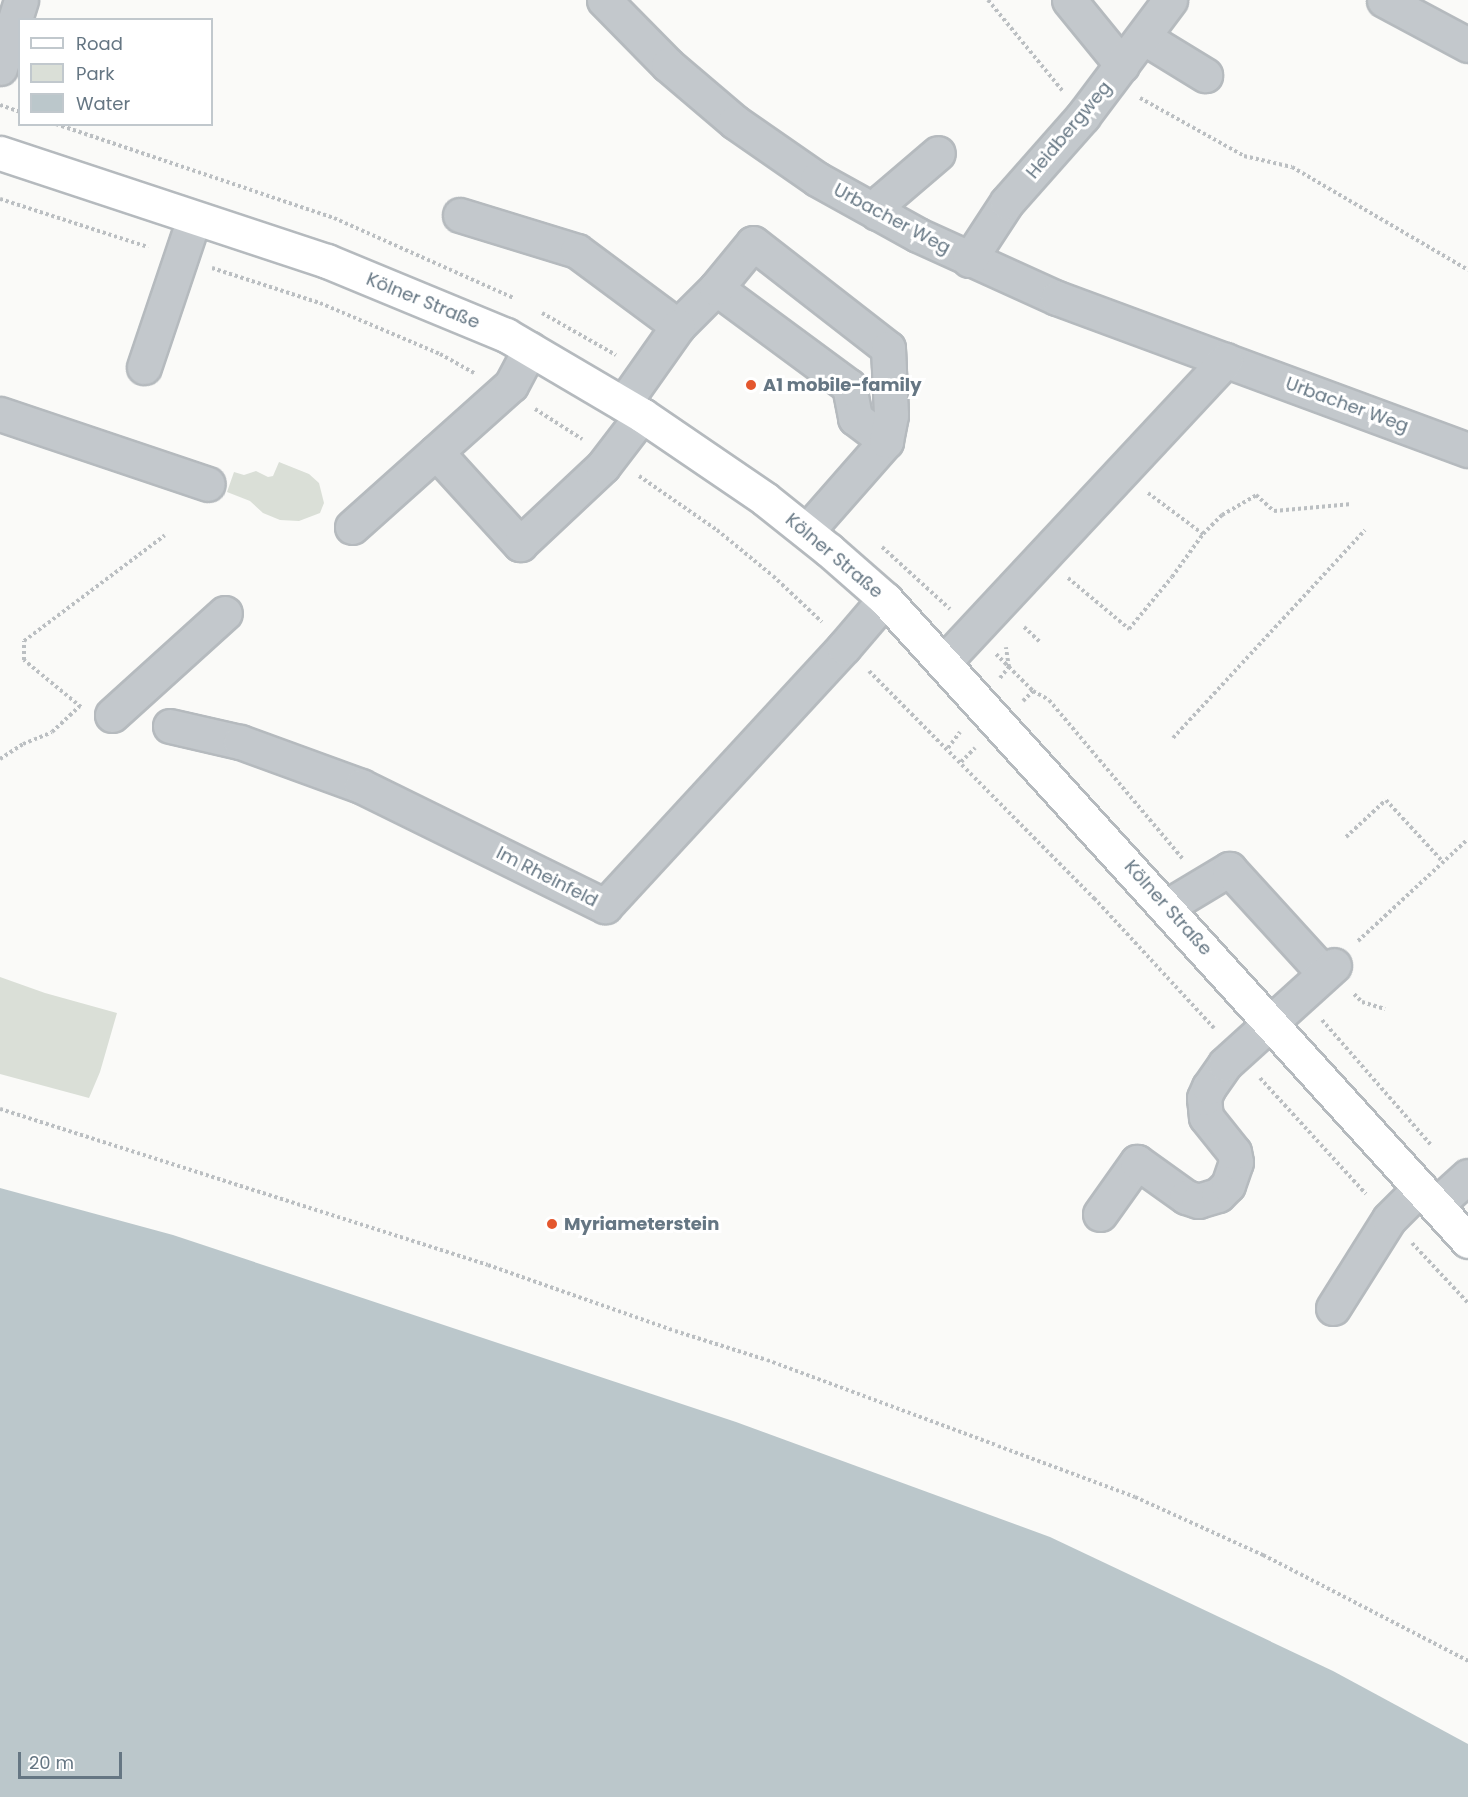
<!DOCTYPE html>
<meta charset="utf-8">
<style>
body{margin:0}
#map{position:relative;width:1468px;height:1797px;overflow:hidden;background:#fafaf8;font-family:Poppins,sans-serif}
div>[style]{position:absolute}
[style*='--x']{left:calc(var(--x)*1px);top:calc(var(--y)*1px);width:calc(var(--w)*1px);rotate:calc(var(--a)*1deg)}
.green>*{inset:0;background:#dadfd7}
.water>*{inset:0;background:#bbc7cb}
.path>*{height:4px;margin-top:-2px;transform-origin:0;background:repeating-linear-gradient(90deg,#bbbfc2 0 3px,transparent 0 6px)}
.roads{filter:drop-shadow(2px 0 #b5babe) drop-shadow(-2px 0 #b5babe) drop-shadow(0 2px #b5babe) drop-shadow(0 -2px #b5babe)}
.minor>*{height:33px;margin:-16.5px;padding:0 16.5px;transform-origin:16.5px;border-radius:16.5px;background:#c3c8cc}
.major>*{height:33px;margin:-16.5px;padding:0 16.5px;transform-origin:16.5px;border-radius:16.5px;background:#fff}
.dots>*{width:16px;height:16px;translate:-50% -50%;box-sizing:border-box;border:3px solid #fff;border-radius:50%}
span{translate:-50% -50%;white-space:nowrap;text-align:center;line-height:1.15;-webkit-text-stroke:6px #fff;paint-order:stroke}
.street-label{font-size:18px;color:#657683}
.poi-label{font-size:18px;color:#657683;font-weight:700}
.left{translate:0 -50%;text-align:left}
.legend{position:absolute;left:18px;top:18px;width:195px;height:108px;box-sizing:border-box;background:#fff;border:2px solid #c1c8cd;margin:0;padding:8px 10px;list-style:none;font-size:18px;color:#657683}
.legend li{display:flex;align-items:center;gap:12px;height:30px}
.legend b{width:30px;border:2px solid #c1c8cd}
.scale{position:absolute;left:18px;top:1752px;width:104px;height:27px;box-sizing:border-box;border:3px solid #657683;border-top:0;padding-left:8px;font-size:18px;line-height:21px;white-space:nowrap;color:#657683;-webkit-text-stroke:4px #fff;paint-order:stroke}
</style>
<div id="map">
<div class="green">
<div style="clip-path:polygon(279px 462px,309px 474px,319px 483px,324px 503px,320px 513px,299px 521px,280px 520px,263px 513px,250px 501px,227px 492px,234px 472px,244px 475px,256px 471px,268px 477px,273px 476px)"></div>
<div style="clip-path:polygon(0 977px,45px 993px,117px 1013px,100px 1072px,89px 1098px,0 1074px)"></div>
</div>
<div class="water">
<div style="clip-path:polygon(0 1188px,173px 1235px,736px 1422px,1050px 1537px,1333px 1671px,1468px 1744px,1468px 1797px,0 1797px)"></div>
</div>
<div class="path">
<div style="--x:988;--y:0;--w:117;--a:50.6"></div>
<div style="--x:1140;--y:98;--w:119;--a:29.1"></div>
<div style="--x:1244;--y:156;--w:49;--a:12.9"></div>
<div style="--x:1292;--y:167;--w:204;--a:30.3"></div>
<div style="--x:0;--y:105;--w:21;--a:19"></div>
<div style="--x:56;--y:124;--w:293;--a:18.7"></div>
<div style="--x:334;--y:218;--w:197;--a:24"></div>
<div style="--x:0;--y:199;--w:156;--a:18"></div>
<div style="--x:212;--y:268;--w:114;--a:18"></div>
<div style="--x:320;--y:303;--w:130;--a:23"></div>
<div style="--x:440;--y:354;--w:39;--a:29"></div>
<div style="--x:542;--y:313;--w:85;--a:29.6"></div>
<div style="--x:535;--y:409;--w:56;--a:32.6"></div>
<div style="--x:639;--y:476;--w:95;--a:34.7"></div>
<div style="--x:717;--y:530;--w:72;--a:39.4"></div>
<div style="--x:773;--y:576;--w:67;--a:43.2"></div>
<div style="--x:1148;--y:493;--w:69;--a:36.7"></div>
<div style="--x:882;--y:547;--w:92;--a:42.4"></div>
<div style="--x:1068;--y:578;--w:80;--a:39.9"></div>
<div style="--x:1129;--y:629;--w:67;--a:-50.4"></div>
<div style="--x:1172;--y:577;--w:53;--a:-54.2"></div>
<div style="--x:1203;--y:534;--w:27;--a:-45"></div>
<div style="--x:1222;--y:515;--w:39;--a:-30"></div>
<div style="--x:1256;--y:495;--w:24;--a:42"></div>
<div style="--x:1274;--y:511;--w:78;--a:-5.1"></div>
<div style="--x:1024;--y:627;--w:23;--a:43"></div>
<div style="--x:996;--y:654;--w:52;--a:45"></div>
<div style="--x:1033;--y:691;--w:18;--a:29"></div>
<div style="--x:1049;--y:700;--w:207;--a:49.9"></div>
<div style="--x:869;--y:671;--w:320;--a:45.3"></div>
<div style="--x:1094;--y:898;--w:177;--a:47.3"></div>
<div style="--x:1000;--y:678;--w:14;--a:-51"></div>
<div style="--x:1009;--y:667;--w:20;--a:-99"></div>
<div style="--x:1023;--y:701;--w:14;--a:-45"></div>
<div style="--x:81;--y:707;--w:74;--a:-140.5"></div>
<div style="--x:24;--y:660;--w:19;--a:-90"></div>
<div style="--x:24;--y:641;--w:176;--a:-36.9"></div>
<div style="--x:1173;--y:738;--w:283;--a:-47.3"></div>
<div style="--x:948;--y:748;--w:20;--a:-53"></div>
<div style="--x:0;--y:759;--w:27;--a:-33"></div>
<div style="--x:23;--y:744;--w:31;--a:-22"></div>
<div style="--x:52;--y:732;--w:37;--a:-43"></div>
<div style="--x:961;--y:762;--w:20;--a:-45"></div>
<div style="--x:1346;--y:837;--w:54;--a:-42.8"></div>
<div style="--x:1386;--y:800;--w:84;--a:47.4"></div>
<div style="--x:1358;--y:941;--w:150;--a:-42.8"></div>
<div style="--x:1354;--y:994;--w:11;--a:45"></div>
<div style="--x:1362;--y:1002;--w:24;--a:17"></div>
<div style="--x:1322;--y:1020;--w:167;--a:48.9"></div>
<div style="--x:1260;--y:1078;--w:157;--a:47.6"></div>
<div style="--x:0;--y:1109;--w:512;--a:17.73"></div>
<div style="--x:488;--y:1265;--w:198;--a:19.4"></div>
<div style="--x:675;--y:1331;--w:96;--a:17.5"></div>
<div style="--x:767;--y:1360;--w:246;--a:20.4"></div>
<div style="--x:998;--y:1446;--w:146;--a:20.4"></div>
<div style="--x:1135;--y:1497;--w:141;--a:24.4"></div>
<div style="--x:1263;--y:1555;--w:231;--a:27.3"></div>
<div style="--x:1412;--y:1243;--w:82;--a:47"></div>
</div>
<div class="roads">
<div class="minor">
<div style="--x:604;--y:0;--w:91;--a:45.4"></div>
<div style="--x:668;--y:65;--w:88;--a:40.4"></div>
<div style="--x:735;--y:122;--w:100;--a:34.8"></div>
<div style="--x:817;--y:179;--w:115;--a:29"></div>
<div style="--x:918;--y:235;--w:153;--a:24.4"></div>
<div style="--x:1057;--y:298;--w:438;--a:20.3"></div>
<div style="--x:1069;--y:0;--w:84;--a:50.8"></div>
<div style="--x:1384;--y:0;--w:95;--a:28.2"></div>
<div style="--x:1143;--y:37;--w:73;--a:31.5"></div>
<div style="--x:0;--y:68;--w:71;--a:-72.8"></div>
<div style="--x:877;--y:213;--w:14;--a:-65"></div>
<div style="--x:883;--y:200;--w:72;--a:-40.5"></div>
<div style="--x:460;--y:215;--w:122;--a:17.1"></div>
<div style="--x:577;--y:251;--w:126;--a:36.6"></div>
<div style="--x:678;--y:326;--w:54;--a:-45"></div>
<div style="--x:716;--y:288;--w:165;--a:36.4"></div>
<div style="--x:849;--y:386;--w:33;--a:79"></div>
<div style="--x:855;--y:418;--w:39;--a:37"></div>
<div style="--x:886;--y:441;--w:120;--a:131.3"></div>
<div style="--x:969;--y:260;--w:69;--a:-56.8"></div>
<div style="--x:1007;--y:202;--w:115;--a:-48.5"></div>
<div style="--x:1083;--y:116;--w:145;--a:-53.1"></div>
<div style="--x:716;--y:288;--w:58;--a:-50.6"></div>
<div style="--x:753;--y:243;--w:171;--a:37.9"></div>
<div style="--x:888;--y:348;--w:67;--a:87.4"></div>
<div style="--x:891;--y:415;--w:26;--a:101"></div>
<div style="--x:144;--y:367;--w:157;--a:-71.4"></div>
<div style="--x:623;--y:404;--w:95;--a:-54.8"></div>
<div style="--x:0;--y:414;--w:219;--a:18.6"></div>
<div style="--x:436;--y:452;--w:125;--a:47.6"></div>
<div style="--x:520;--y:544;--w:114;--a:-43.2"></div>
<div style="--x:603;--y:466;--w:64;--a:-52.6"></div>
<div style="--x:352;--y:527;--w:213;--a:-41.8"></div>
<div style="--x:511;--y:385;--w:41;--a:-62.2"></div>
<div style="--x:944;--y:662;--w:413;--a:-47"></div>
<div style="--x:112;--y:715;--w:152;--a:-42.1"></div>
<div style="--x:170;--y:726;--w:72;--a:12.9"></div>
<div style="--x:240;--y:742;--w:129;--a:20"></div>
<div style="--x:361;--y:786;--w:272;--a:26.2"></div>
<div style="--x:605;--y:906;--w:352;--a:-47.3"></div>
<div style="--x:844;--y:647;--w:63;--a:-49.5"></div>
<div style="--x:1166;--y:907;--w:74;--a:-31.1"></div>
<div style="--x:1229;--y:869;--w:141;--a:47.6"></div>
<div style="--x:1436;--y:1205;--w:43;--a:-42.2"></div>
<div style="--x:1100;--y:1214;--w:64;--a:-54.6"></div>
<div style="--x:1137;--y:1162;--w:60;--a:35.5"></div>
<div style="--x:1186;--y:1197;--w:13;--a:18"></div>
<div style="--x:1198;--y:1201;--w:21;--a:-17"></div>
<div style="--x:1218;--y:1195;--w:14;--a:-45"></div>
<div style="--x:1228;--y:1185;--w:24;--a:-71"></div>
<div style="--x:1236;--y:1162;--w:10;--a:-101"></div>
<div style="--x:1234;--y:1152;--w:45;--a:-128.7"></div>
<div style="--x:1206;--y:1117;--w:19;--a:-96"></div>
<div style="--x:1204;--y:1098;--w:12;--a:-66"></div>
<div style="--x:1209;--y:1087;--w:28;--a:-55"></div>
<div style="--x:1225;--y:1064;--w:147;--a:-42.2"></div>
<div style="--x:1333;--y:1308;--w:105;--a:-57.8"></div>
<div style="--x:1389;--y:1219;--w:44;--a:-45"></div>
</div>
<div class="major">
<div style="--x:0;--y:153;--w:344;--a:18.3"></div>
<div style="--x:327;--y:261;--w:194;--a:22.5"></div>
<div style="--x:506;--y:335;--w:158;--a:30.5"></div>
<div style="--x:642;--y:415;--w:149;--a:34.3"></div>
<div style="--x:765;--y:499;--w:82;--a:38.6"></div>
<div style="--x:829;--y:550;--w:74;--a:41.2"></div>
<div style="--x:885;--y:599;--w:867;--a:47.76"></div>
</div>
</div>
<div class="dots">
<div style="left:751px;top:385px;background:#e4572e"></div>
<div style="left:552px;top:1224px;background:#e4572e"></div>
</div>
<div class="street-label">
<span style="left:1069px;top:130px;rotate:-50deg">Heidbergweg</span>
<span style="left:892px;top:219px;rotate:28deg">Urbacher Weg</span>
<span style="left:423px;top:301px;rotate:22deg">Kölner Straße</span>
<span style="left:1347px;top:405px;rotate:20deg">Urbacher Weg</span>
<span style="left:834px;top:556px;rotate:40deg">Kölner Straße</span>
<span style="left:547px;top:877px;rotate:27deg">Im Rheinfeld</span>
<span style="left:1168px;top:908px;rotate:48deg">Kölner Straße</span>
</div>
<div class="poi-label">
<span class="left" style="left:763px;top:385px">A1 mobile-family</span>
<span class="left" style="left:564px;top:1224px">Myriameterstein</span>
</div>
<ul class="legend">
<li><b style="height:8px;background:#fff"></b>Road</li>
<li><b style="height:16px;background:#dadfd7"></b>Park</li>
<li><b style="height:16px;background:#bbc7cb"></b>Water</li>
</ul>
<div class="scale">20 m</div>
</div>
